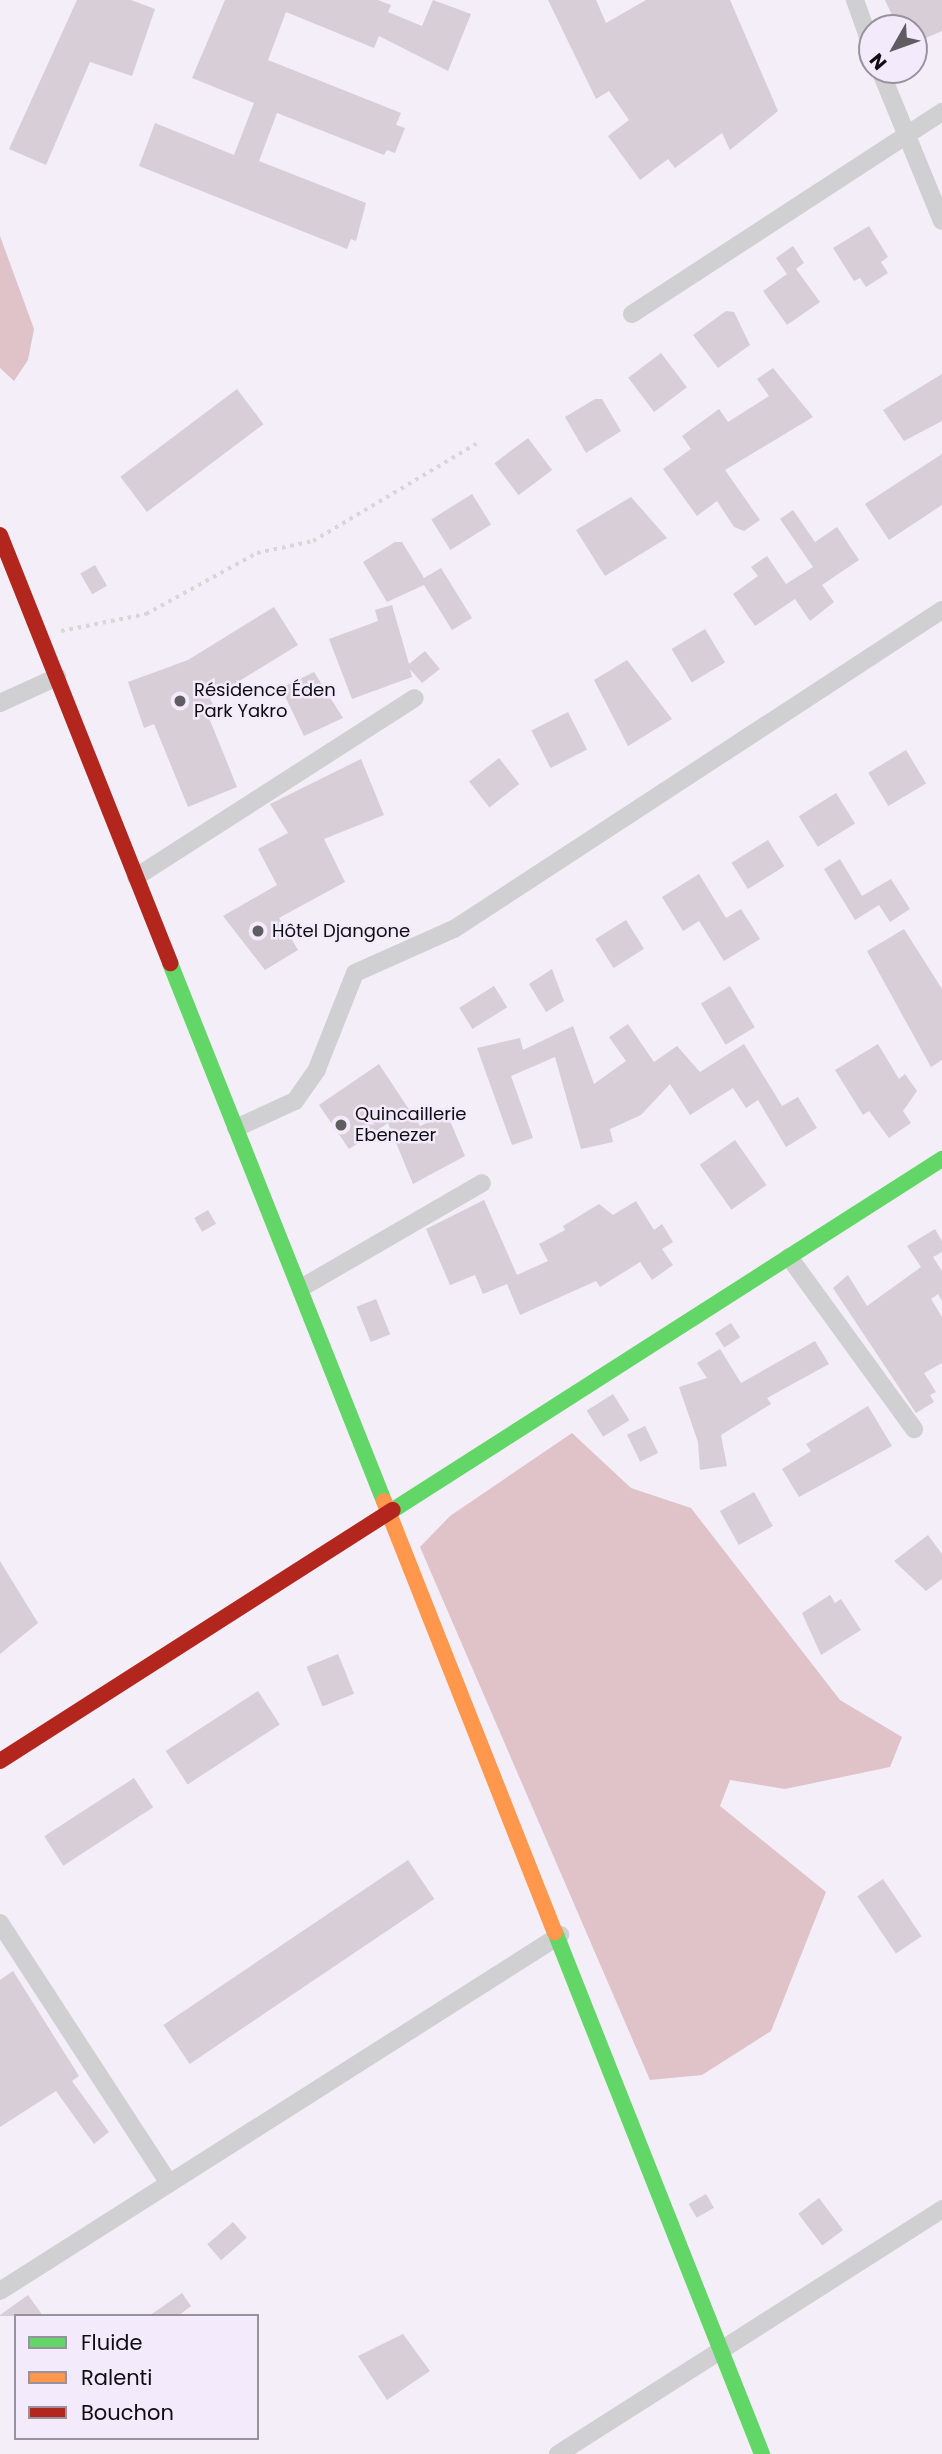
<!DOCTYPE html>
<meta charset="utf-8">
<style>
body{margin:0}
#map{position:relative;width:942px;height:2454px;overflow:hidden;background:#f3eef7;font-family:Poppins,sans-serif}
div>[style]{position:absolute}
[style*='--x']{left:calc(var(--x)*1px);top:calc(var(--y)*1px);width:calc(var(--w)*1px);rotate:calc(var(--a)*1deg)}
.forest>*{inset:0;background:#e0c3c8}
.building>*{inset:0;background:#d8ced7;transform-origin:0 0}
.path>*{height:3.5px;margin-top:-1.75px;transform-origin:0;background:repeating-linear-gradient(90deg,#d8d6d8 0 3.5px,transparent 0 8.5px)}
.street>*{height:18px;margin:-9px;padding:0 9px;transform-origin:9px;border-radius:9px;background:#d0cfd1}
.fast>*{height:16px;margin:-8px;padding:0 8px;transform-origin:8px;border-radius:8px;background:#63d668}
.slow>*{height:16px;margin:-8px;padding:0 8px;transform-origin:8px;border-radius:8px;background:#ff974d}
.jam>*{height:16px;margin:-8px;padding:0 8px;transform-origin:8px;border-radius:8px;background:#b3261e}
.dots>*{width:19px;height:19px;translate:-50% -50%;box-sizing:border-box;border:4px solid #f3eafb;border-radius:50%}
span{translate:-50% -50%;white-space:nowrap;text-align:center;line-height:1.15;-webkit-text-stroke:5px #f3eafb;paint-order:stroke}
.poi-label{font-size:18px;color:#0f0d12}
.left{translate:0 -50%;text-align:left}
.legend{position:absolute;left:14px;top:2314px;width:245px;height:126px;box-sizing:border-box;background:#f3eafb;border:2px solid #98929e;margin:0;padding:9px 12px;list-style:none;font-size:21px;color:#0f0d12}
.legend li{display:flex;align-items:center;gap:14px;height:35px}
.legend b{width:35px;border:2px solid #98929e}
.north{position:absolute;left:858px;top:14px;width:70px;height:70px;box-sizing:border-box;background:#f3eafb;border:2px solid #98929e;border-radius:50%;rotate:230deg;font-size:19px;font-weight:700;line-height:28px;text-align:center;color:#0f0d12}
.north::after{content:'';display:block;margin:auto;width:24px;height:32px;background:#5f5c62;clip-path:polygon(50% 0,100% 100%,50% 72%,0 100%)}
</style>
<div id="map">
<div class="forest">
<div style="clip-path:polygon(0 236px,34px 329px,28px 360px,14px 381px,0 368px)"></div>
<div style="clip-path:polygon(572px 1433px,631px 1488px,691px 1508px,840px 1700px,902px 1737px,890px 1767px,785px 1789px,730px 1780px,720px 1806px,826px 1892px,771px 2031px,702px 2075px,650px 2080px,420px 1547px,450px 1516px)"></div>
</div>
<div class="building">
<div style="clip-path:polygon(77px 0,131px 0,155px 9px,132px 76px,90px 62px,46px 165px,9px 149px)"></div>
<div style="clip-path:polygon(225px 0,378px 0,391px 5px,388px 12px,422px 26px,433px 0,471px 14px,448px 71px,379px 36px,374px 48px,286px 12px,268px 60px,401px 113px,396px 125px,405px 128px,395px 153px,387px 150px,384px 155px,277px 113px,259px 161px,366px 203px,356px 241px,351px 239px,347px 249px,139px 166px,155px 123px,234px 155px,254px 103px,192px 78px)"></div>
<div style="clip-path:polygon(548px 0,596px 0,606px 23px,646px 0,730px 0,778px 111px,730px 150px,722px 133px,675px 168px,668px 159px,640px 180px,608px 136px,629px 120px,609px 91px,596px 99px)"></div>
<div style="clip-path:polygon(885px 0,942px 0,942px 31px,914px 43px,914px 28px,898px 28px)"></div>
<div style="clip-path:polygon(869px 226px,888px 257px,881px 262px,888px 273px,866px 287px,860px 278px,854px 281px,833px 248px)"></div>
<div style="clip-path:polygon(793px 246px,804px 263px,796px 269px,820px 302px,787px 325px,763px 291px,787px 274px,776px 258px)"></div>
<div style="clip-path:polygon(726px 311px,734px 312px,750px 345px,718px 368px,693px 335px)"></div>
<div style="left:661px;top:353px;width:43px;height:41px;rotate:53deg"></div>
<div style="clip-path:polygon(773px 368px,813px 417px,725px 470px,760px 520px,744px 531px,734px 527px,717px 501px,697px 516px,663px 469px,691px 449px,682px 436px,719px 409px,728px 422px,769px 396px,757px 379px)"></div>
<div style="clip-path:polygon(942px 374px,942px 421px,904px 441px,883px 410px)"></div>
<div style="left:237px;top:389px;width:44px;height:146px;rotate:53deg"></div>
<div style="clip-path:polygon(595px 399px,602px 399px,621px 431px,586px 453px,565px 417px)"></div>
<div style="left:528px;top:438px;width:40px;height:42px;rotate:53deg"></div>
<div style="clip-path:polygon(942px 454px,942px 505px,889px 540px,865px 504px)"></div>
<div style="left:472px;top:494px;width:36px;height:48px;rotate:58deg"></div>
<div style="clip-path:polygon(631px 497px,667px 538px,605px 576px,576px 530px)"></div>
<div style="clip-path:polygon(793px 510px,815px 542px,837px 527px,859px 560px,822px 585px,834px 602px,810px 621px,795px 599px,755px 626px,733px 594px,758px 576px,751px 567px,767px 556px,786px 584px,813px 567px,780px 519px)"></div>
<div style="clip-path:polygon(395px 542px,402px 542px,424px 578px,441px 568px,472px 618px,452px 630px,424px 585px,387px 602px,363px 562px)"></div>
<div style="left:95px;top:565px;width:24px;height:17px;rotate:60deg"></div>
<div style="clip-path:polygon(392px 605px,409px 664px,425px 651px,440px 669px,422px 683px,410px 669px,412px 677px,352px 699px,329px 639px,378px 621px,375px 610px)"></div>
<div style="clip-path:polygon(274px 607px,298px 645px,210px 699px,218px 713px,209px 718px,237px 787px,188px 807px,154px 724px,144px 728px,128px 682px,188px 660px)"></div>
<div style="left:705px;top:629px;width:39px;height:39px;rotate:59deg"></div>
<div style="clip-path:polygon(627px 660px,672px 719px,628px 746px,594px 680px)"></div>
<div style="clip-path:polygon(314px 672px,343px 718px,304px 736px,281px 688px)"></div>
<div style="left:568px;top:712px;width:42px;height:41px;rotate:63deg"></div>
<div style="left:906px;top:750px;width:39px;height:44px;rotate:59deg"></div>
<div style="left:499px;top:758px;width:33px;height:38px;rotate:52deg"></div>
<div style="clip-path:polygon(361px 759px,384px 815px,324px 839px,345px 882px,279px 918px,298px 950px,265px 970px,223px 916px,277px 885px,258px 849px,288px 833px,270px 804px)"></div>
<div style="left:836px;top:793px;width:36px;height:44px;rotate:58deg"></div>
<div style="left:768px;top:840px;width:31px;height:43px;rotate:58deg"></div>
<div style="clip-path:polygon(840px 859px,862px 896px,891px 879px,910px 909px,890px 922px,879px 905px,855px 920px,824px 869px)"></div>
<div style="clip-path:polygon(699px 874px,726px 918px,741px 909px,760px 939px,724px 961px,699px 921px,683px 931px,662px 897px)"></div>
<div style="left:626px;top:920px;width:34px;height:36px;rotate:58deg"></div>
<div style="clip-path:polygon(904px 929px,942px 989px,942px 1060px,931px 1067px,867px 951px)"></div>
<div style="clip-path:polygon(552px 969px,564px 1001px,546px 1012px,529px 984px)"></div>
<div style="left:494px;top:986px;width:25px;height:41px;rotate:58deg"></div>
<div style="left:730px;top:986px;width:48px;height:34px;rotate:59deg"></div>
<div style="clip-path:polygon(628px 1024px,654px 1062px,677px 1046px,700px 1072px,744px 1044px,782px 1106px,798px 1097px,817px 1128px,786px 1147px,758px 1100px,746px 1108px,733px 1088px,690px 1115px,670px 1084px,641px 1115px,610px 1129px,613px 1142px,581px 1149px,555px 1057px,511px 1076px,533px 1138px,512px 1145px,477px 1048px,520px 1038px,523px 1050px,573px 1026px,594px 1084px,626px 1061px,609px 1037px)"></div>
<div style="clip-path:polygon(878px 1044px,899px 1079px,905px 1074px,917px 1091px,903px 1111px,911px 1123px,889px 1138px,869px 1111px,863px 1115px,835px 1070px)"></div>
<div style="clip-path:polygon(379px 1064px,420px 1126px,447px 1114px,465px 1156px,413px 1184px,388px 1123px,349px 1149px,319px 1105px)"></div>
<div style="left:735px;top:1140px;width:55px;height:43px;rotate:55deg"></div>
<div style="clip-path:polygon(484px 1200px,517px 1275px,548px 1261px,539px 1244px,565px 1230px,563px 1226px,599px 1204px,613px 1215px,636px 1201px,654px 1230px,662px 1224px,673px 1242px,662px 1249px,673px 1265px,652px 1280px,640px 1262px,600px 1287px,596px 1281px,520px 1315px,507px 1284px,483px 1294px,475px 1275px,450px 1285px,426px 1229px)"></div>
<div style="left:208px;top:1210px;width:16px;height:16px;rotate:60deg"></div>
<div style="clip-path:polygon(935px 1229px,942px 1241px,942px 1252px,933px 1257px,942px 1271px,942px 1301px,938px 1294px,931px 1299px,942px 1317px,942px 1363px,924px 1373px,936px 1392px,930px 1395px,934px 1402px,916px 1413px,833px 1288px,848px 1275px,867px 1306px,921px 1267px,907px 1246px)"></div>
<div style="left:376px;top:1299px;width:38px;height:21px;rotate:68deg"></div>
<div style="left:731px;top:1323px;width:17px;height:19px;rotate:57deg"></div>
<div style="clip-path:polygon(815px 1341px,829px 1364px,767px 1398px,771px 1404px,721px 1435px,727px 1466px,700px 1470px,698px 1442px,679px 1387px,707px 1378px,697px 1363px,720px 1349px,741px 1383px)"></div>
<div style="left:613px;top:1394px;width:31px;height:31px;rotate:58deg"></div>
<div style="clip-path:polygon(868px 1406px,892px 1446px,799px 1497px,782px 1469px,811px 1451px,806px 1444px)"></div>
<div style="left:645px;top:1426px;width:30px;height:20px;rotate:64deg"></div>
<div style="left:754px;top:1492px;width:39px;height:39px;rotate:61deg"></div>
<div style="clip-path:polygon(928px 1535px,942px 1554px,942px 1579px,926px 1591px,894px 1561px)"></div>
<div style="clip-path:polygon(0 1561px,38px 1623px,0 1654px)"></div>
<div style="clip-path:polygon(830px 1595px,835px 1603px,841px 1599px,861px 1630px,821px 1655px,802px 1613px)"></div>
<div style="left:338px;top:1654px;width:43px;height:34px;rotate:68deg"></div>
<div style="left:258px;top:1691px;width:40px;height:110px;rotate:57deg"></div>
<div style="left:134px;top:1778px;width:35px;height:107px;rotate:57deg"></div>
<div style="left:408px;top:1860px;width:47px;height:295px;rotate:56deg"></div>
<div style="left:883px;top:1879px;width:69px;height:31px;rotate:56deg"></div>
<div style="clip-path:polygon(13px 1971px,79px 2076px,72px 2081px,109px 2132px,94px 2144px,56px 2091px,0 2127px,0 1980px)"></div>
<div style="left:706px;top:2194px;width:16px;height:20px;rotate:60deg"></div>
<div style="left:819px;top:2198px;width:40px;height:26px;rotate:53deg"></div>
<div style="left:233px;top:2222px;width:21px;height:34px;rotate:49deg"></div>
<div style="clip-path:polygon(182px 2293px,191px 2306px,178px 2316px,149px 2316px)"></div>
<div style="clip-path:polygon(28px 2295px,43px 2316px,0 2316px,0 2315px)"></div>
<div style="clip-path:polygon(403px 2334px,430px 2371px,387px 2400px,358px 2356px)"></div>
</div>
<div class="path">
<div style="--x:61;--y:631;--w:87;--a:-11.3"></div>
<div style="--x:146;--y:614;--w:127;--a:-28.8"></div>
<div style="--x:257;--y:553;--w:57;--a:-12.1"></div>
<div style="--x:313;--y:541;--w:190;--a:-30.8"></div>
</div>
<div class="street">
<div style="--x:855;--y:0;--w:51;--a:70.5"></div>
<div style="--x:880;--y:70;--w:163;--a:67.7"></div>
<div style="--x:632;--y:314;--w:370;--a:-33.1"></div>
<div style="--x:0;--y:703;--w:63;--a:-24.5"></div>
<div style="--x:136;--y:877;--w:331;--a:-32.7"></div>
<div style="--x:236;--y:1128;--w:65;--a:-24.6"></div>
<div style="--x:295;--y:1101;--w:39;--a:-55"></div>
<div style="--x:317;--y:1069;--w:103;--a:-68.4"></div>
<div style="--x:355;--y:973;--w:108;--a:-24"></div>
<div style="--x:454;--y:929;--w:583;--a:-33.17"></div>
<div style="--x:789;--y:1257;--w:213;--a:54"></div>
<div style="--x:301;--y:1288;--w:209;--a:-30.1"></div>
<div style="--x:0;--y:1923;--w:310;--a:57"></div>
<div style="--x:0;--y:2291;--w:664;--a:-32.44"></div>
<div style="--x:558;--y:2454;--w:456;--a:-32.5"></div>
</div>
<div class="fast">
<div style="--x:170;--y:963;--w:579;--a:68.31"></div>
<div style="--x:393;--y:1510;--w:652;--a:-32.59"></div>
<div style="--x:555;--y:1932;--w:562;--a:68.37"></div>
</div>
<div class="slow">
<div style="--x:384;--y:1501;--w:464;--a:68.4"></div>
</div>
<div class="jam">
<div style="--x:0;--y:535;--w:461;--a:68.3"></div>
<div style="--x:0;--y:1761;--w:466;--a:-32.6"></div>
</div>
<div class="dots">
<div style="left:180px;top:701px;background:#5f5c62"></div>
<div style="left:258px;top:931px;background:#5f5c62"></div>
<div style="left:341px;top:1125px;background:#5f5c62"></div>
</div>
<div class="poi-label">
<span class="left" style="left:194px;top:701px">Résidence Éden<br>Park Yakro</span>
<span class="left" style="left:272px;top:931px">Hôtel Djangone</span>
<span class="left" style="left:355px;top:1125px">Quincaillerie<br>Ebenezer</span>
</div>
<ul class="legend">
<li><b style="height:9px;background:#63d668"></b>Fluide</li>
<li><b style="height:9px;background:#ff974d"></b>Ralenti</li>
<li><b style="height:9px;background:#b3261e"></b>Bouchon</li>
</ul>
<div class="north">N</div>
</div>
